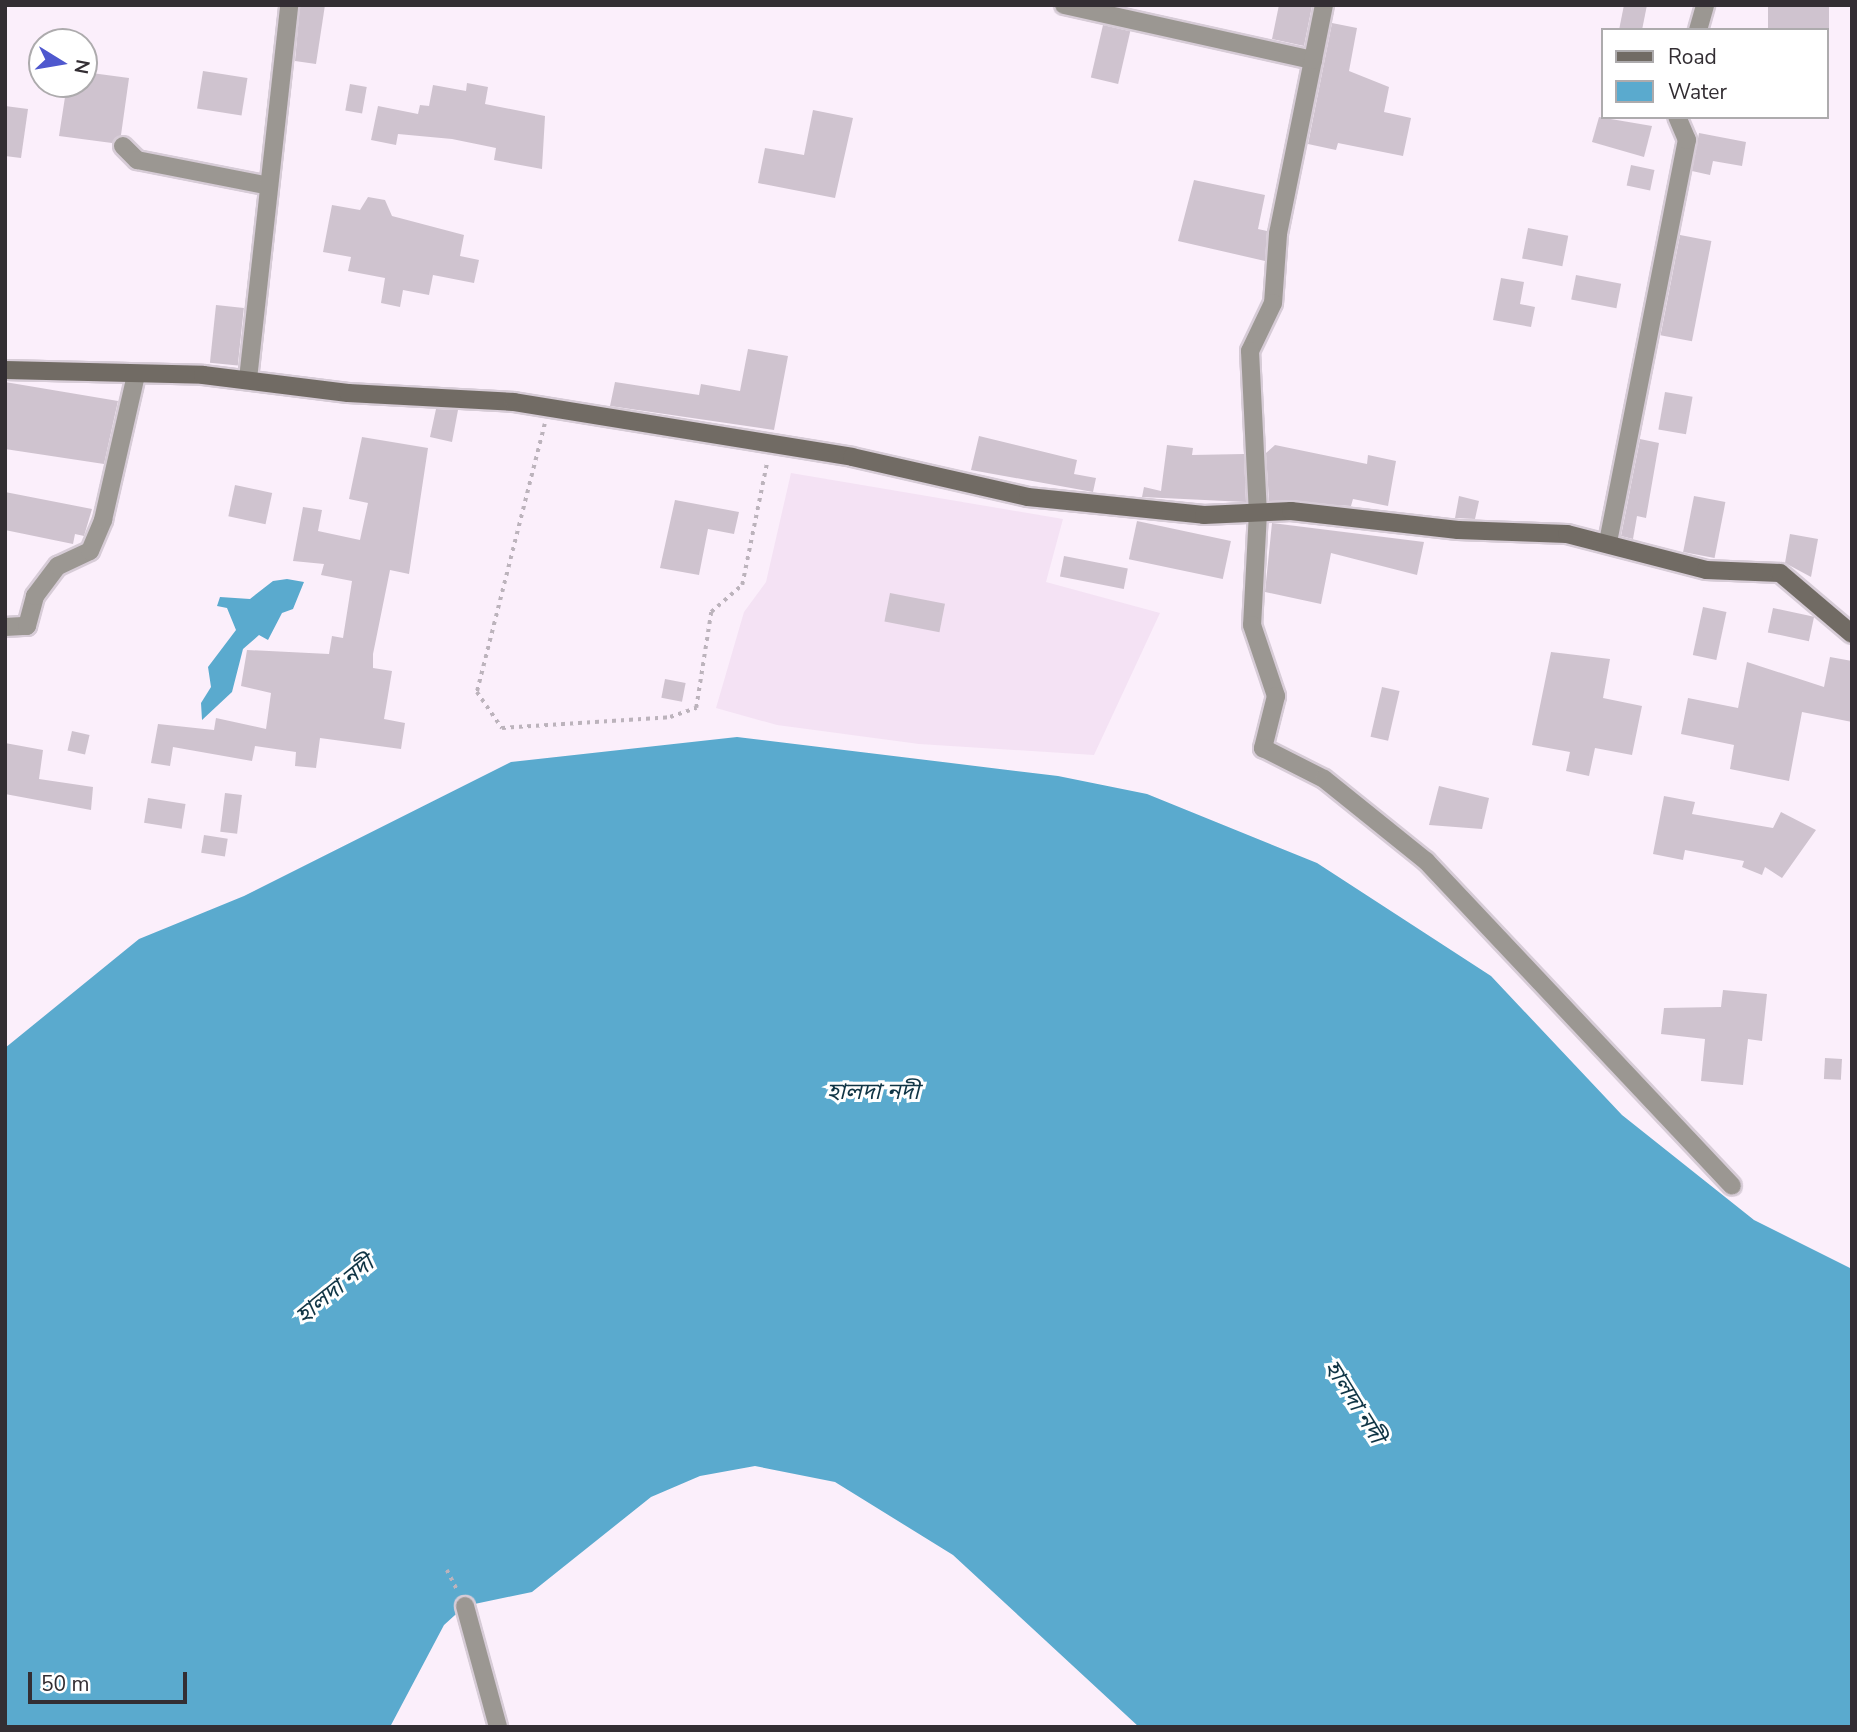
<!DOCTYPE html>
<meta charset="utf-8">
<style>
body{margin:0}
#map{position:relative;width:1857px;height:1732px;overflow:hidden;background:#fbeffb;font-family:"Nunito Sans","Noto Sans Bengali",sans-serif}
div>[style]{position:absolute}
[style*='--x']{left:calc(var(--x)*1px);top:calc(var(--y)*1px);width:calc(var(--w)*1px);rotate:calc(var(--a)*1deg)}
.built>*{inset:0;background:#f4e2f4}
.water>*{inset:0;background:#5aaace}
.building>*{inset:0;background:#cfc3cf;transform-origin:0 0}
.path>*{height:3.5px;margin-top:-1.75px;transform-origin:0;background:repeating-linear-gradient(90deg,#bcb3bc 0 3.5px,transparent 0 8.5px)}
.roads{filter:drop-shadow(2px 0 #d7ccd7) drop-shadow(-2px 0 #d7ccd7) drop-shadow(0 2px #d7ccd7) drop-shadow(0 -2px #d7ccd7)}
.street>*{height:18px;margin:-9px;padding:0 9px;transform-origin:9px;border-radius:9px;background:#9b9792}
.secondary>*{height:18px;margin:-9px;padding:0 9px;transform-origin:9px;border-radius:9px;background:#716b64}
span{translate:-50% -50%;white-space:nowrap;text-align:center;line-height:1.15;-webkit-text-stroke:6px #fff;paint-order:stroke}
.water-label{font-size:23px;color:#103545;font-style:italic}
.frame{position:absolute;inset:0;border:7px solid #332e33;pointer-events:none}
.legend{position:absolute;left:1601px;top:28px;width:228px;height:91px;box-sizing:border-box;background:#fff;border:2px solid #adabad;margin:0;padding:9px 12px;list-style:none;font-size:21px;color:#332e33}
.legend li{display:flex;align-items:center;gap:14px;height:35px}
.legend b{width:35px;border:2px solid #adabad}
.north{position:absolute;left:28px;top:28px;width:70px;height:70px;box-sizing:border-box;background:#fff;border:2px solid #adabad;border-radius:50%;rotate:101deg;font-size:19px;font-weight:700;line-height:28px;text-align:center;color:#332e33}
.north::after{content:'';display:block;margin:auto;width:24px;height:32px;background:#4f58ce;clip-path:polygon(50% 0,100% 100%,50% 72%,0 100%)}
.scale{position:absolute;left:28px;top:1672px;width:159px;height:32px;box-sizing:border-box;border:4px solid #332e33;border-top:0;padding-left:9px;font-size:21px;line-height:24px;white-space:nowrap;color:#332e33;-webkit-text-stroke:5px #fff;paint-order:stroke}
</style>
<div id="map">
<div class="built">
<div style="clip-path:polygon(791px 473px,1063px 519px,1046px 582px,1160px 613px,1094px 755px,919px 744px,777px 725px,716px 708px,744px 612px,766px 582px)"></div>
</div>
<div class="water">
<div style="clip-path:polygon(287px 579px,304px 582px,293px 609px,282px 613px,268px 640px,259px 635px,243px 649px,232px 692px,202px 720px,201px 703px,211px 687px,208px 667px,236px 630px,227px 608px,217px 606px,220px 597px,250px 599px,273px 581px)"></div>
<div style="clip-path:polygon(737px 737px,1058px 776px,1147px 794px,1317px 863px,1491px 976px,1622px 1115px,1754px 1220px,1852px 1269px,1852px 1727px,1139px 1727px,953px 1555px,835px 1482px,755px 1466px,700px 1476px,651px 1497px,532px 1592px,465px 1606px,444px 1625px,390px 1727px,5px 1727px,5px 1048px,139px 939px,244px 896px,511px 762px)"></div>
</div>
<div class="building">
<div style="clip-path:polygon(300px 5px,325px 5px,316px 64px,295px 61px)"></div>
<div style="clip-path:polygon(1279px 5px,1312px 6px,1304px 46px,1272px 39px)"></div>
<div style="clip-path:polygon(1624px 5px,1647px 5px,1642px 30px,1619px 30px)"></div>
<div style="left:1768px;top:5px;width:61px;height:25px"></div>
<div style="clip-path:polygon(1332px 23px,1357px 28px,1349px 71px,1389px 87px,1384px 112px,1411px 118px,1403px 156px,1338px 143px,1336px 150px,1308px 144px)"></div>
<div style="left:1103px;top:25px;width:28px;height:54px;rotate:13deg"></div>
<div style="left:203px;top:71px;width:45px;height:38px;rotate:9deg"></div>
<div style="clip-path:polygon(84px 72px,129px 78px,121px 135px,112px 143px,59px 136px,67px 84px,84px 84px)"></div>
<div style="clip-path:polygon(467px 83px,488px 87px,485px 104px,545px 116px,542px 169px,494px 160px,496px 148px,452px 139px,398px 134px,396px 145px,371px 140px,378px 106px,418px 114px,420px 105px,429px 106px,433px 85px,466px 91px)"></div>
<div style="left:350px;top:84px;width:17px;height:27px;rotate:10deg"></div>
<div style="clip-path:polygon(5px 106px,28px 109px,21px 158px,5px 156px)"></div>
<div style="clip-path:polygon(813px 110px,853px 118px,835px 198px,758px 183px,765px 148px,804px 155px)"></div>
<div style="clip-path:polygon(1599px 117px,1652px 126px,1644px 157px,1592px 142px)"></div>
<div style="clip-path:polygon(1699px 133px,1746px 142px,1742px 166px,1713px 161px,1710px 175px,1692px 171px)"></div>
<div style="left:1631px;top:165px;width:24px;height:21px;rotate:12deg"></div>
<div style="clip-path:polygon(1194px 180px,1265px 195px,1258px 229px,1267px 231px,1265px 261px,1178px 241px)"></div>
<div style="clip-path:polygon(368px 197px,385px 200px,392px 216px,464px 235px,460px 256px,479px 260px,474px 283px,433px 275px,429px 295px,403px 290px,400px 307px,381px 303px,385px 278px,348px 271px,351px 257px,323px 252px,332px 205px,360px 210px)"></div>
<div style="left:1528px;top:228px;width:41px;height:31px;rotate:11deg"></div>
<div style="left:1680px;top:235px;width:32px;height:102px;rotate:11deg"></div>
<div style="left:1576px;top:275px;width:46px;height:25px;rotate:11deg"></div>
<div style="clip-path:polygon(1501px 278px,1524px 282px,1520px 304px,1535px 307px,1531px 327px,1493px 320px)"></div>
<div style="left:216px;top:305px;width:28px;height:58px;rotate:6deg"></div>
<div style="clip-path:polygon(748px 349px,788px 356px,774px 430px,610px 406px,615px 382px,699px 395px,701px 384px,740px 391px)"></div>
<div style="clip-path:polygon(5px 382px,118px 401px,104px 464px,5px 449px)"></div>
<div style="left:1665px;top:392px;width:28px;height:38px;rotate:10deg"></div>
<div style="clip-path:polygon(436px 409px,458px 410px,452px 442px,430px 437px)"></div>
<div style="clip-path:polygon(979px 436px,1077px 460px,1074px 474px,1096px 478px,1093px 492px,971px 470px)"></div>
<div style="clip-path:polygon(362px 437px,428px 448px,409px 574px,390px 570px,373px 654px,373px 668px,392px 671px,384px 719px,405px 723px,401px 749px,320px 738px,316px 768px,295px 766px,296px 752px,255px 746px,252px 761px,173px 747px,170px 766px,151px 763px,158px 724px,214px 730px,216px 718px,266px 729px,271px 693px,241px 686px,247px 650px,329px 654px,332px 636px,343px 638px,352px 581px,321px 575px,324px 564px,293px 561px,303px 507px,322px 510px,318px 531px,360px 540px,368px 503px,349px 499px)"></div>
<div style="clip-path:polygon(1640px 439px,1659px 443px,1646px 518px,1637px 516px,1633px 539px,1621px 536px)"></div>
<div style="clip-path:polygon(1167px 445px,1193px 448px,1192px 455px,1244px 454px,1246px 502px,1142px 497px,1144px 487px,1161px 491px)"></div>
<div style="clip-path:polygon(1275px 445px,1367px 464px,1368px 455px,1396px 461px,1388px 506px,1353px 499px,1351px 506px,1269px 501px,1266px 453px)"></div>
<div style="left:235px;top:485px;width:38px;height:32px;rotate:12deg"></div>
<div style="clip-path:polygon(5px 492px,92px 509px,84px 536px,75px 534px,73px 544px,5px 530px)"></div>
<div style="clip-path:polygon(1459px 496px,1479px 501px,1475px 519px,1455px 518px)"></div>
<div style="left:1694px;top:496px;width:32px;height:57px;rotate:11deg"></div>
<div style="clip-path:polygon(675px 500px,739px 512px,734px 534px,708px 529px,699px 575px,660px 568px)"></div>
<div style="left:1137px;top:521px;width:96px;height:39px;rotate:12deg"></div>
<div style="clip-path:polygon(1272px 523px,1424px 542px,1417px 575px,1331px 553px,1321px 604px,1265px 592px)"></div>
<div style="clip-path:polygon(1790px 534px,1818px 539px,1811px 577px,1785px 563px)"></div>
<div style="left:1064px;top:556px;width:65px;height:21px;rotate:11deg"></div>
<div style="left:890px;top:593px;width:56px;height:29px;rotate:11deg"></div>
<div style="left:1703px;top:607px;width:24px;height:49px;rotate:12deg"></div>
<div style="left:1773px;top:608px;width:42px;height:25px;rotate:12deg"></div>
<div style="clip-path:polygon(1551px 652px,1610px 659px,1603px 698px,1642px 706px,1632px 755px,1595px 748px,1589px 776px,1566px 771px,1570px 752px,1532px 745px)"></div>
<div style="clip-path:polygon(1830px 657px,1852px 661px,1852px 722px,1802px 712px,1789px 781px,1730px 769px,1734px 745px,1681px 734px,1688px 698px,1738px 708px,1747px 662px,1824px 687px)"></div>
<div style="left:665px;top:679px;width:21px;height:19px;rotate:11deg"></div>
<div style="left:1382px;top:687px;width:18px;height:51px;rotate:13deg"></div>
<div style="left:72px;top:731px;width:18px;height:20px;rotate:13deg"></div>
<div style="clip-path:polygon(5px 743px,43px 750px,39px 779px,93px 787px,91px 810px,5px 794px)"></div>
<div style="clip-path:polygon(1439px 786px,1489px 798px,1482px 829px,1429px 825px)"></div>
<div style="left:225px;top:793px;width:17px;height:39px;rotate:7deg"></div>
<div style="clip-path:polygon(1664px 796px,1695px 802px,1692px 814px,1773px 828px,1781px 812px,1816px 830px,1782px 878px,1765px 867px,1762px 875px,1742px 867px,1744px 861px,1685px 850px,1683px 860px,1653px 854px)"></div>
<div style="left:148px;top:798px;width:38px;height:25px;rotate:9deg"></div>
<div style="left:204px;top:835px;width:24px;height:18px;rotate:9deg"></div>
<div style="clip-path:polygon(1723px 990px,1767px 994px,1762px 1041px,1748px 1039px,1743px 1085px,1701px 1081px,1705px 1039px,1661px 1034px,1664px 1008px,1721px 1007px)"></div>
<div style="left:1825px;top:1058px;width:17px;height:21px;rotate:3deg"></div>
</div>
<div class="path">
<div style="--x:545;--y:424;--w:276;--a:104.2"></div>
<div style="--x:477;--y:692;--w:44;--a:55.2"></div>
<div style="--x:502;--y:728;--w:168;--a:-3.7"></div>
<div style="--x:670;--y:717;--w:28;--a:-19"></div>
<div style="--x:696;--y:708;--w:97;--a:-81.1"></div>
<div style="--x:711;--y:612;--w:41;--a:-41.1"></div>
<div style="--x:742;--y:585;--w:126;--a:-78.5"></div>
<div style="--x:447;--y:1570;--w:22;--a:63"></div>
</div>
<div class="roads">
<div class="street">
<div style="--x:1064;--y:5;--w:255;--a:12.5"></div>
<div style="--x:1313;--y:60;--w:177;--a:101.4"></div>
<div style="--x:1278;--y:234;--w:69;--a:94.1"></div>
<div style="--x:1273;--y:303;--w:53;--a:115.6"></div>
<div style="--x:1250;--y:351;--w:161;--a:87.2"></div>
<div style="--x:1258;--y:512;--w:113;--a:93"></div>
<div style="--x:1252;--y:625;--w:75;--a:71.3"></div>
<div style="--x:1276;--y:696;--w:54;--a:104"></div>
<div style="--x:1263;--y:748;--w:68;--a:26.9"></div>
<div style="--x:1324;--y:779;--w:131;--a:38.8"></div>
<div style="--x:1426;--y:861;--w:446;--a:46.7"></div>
<div style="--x:1698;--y:30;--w:26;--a:-74"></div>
<div style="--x:1313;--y:60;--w:56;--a:-78.7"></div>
<div style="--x:123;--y:146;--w:20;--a:45"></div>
<div style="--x:137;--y:160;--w:130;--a:11.1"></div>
<div style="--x:248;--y:379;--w:376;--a:-83.7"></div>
<div style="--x:1608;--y:542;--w:410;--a:-78.9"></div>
<div style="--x:1687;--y:140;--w:25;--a:-113"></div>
<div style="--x:5;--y:627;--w:22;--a:-3"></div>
<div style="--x:27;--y:626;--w:31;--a:-75"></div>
<div style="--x:35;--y:596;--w:38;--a:-53"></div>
<div style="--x:58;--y:566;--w:35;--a:-25"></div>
<div style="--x:90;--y:551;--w:34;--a:-67"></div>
<div style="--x:103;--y:520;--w:149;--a:-77.2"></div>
<div style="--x:465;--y:1606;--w:125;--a:74.7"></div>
</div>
<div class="secondary">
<div style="--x:5;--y:370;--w:198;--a:1.4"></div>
<div style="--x:203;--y:375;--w:146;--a:7.1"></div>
<div style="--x:348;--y:393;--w:166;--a:3.1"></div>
<div style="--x:514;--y:402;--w:342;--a:9.2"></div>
<div style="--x:852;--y:457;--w:180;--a:12.8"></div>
<div style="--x:1028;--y:497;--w:177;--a:5.8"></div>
<div style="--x:1204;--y:515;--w:87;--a:-2.6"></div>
<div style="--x:1291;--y:511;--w:168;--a:6.5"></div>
<div style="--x:1458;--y:530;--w:109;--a:2.1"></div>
<div style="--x:1567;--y:534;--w:144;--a:14.5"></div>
<div style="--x:1706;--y:570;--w:74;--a:2.3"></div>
<div style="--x:1780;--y:573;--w:94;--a:40.3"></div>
</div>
</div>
<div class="water-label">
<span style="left:873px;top:1092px">হালদা নদী</span>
<span style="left:335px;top:1290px;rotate:-39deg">হালদা নদী</span>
<span style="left:1354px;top:1402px;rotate:58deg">হালদা নদী</span>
</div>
<div class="frame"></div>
<ul class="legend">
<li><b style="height:9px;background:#716b64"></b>Road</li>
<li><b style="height:19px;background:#5aaace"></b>Water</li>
</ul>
<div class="north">N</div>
<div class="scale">50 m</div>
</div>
